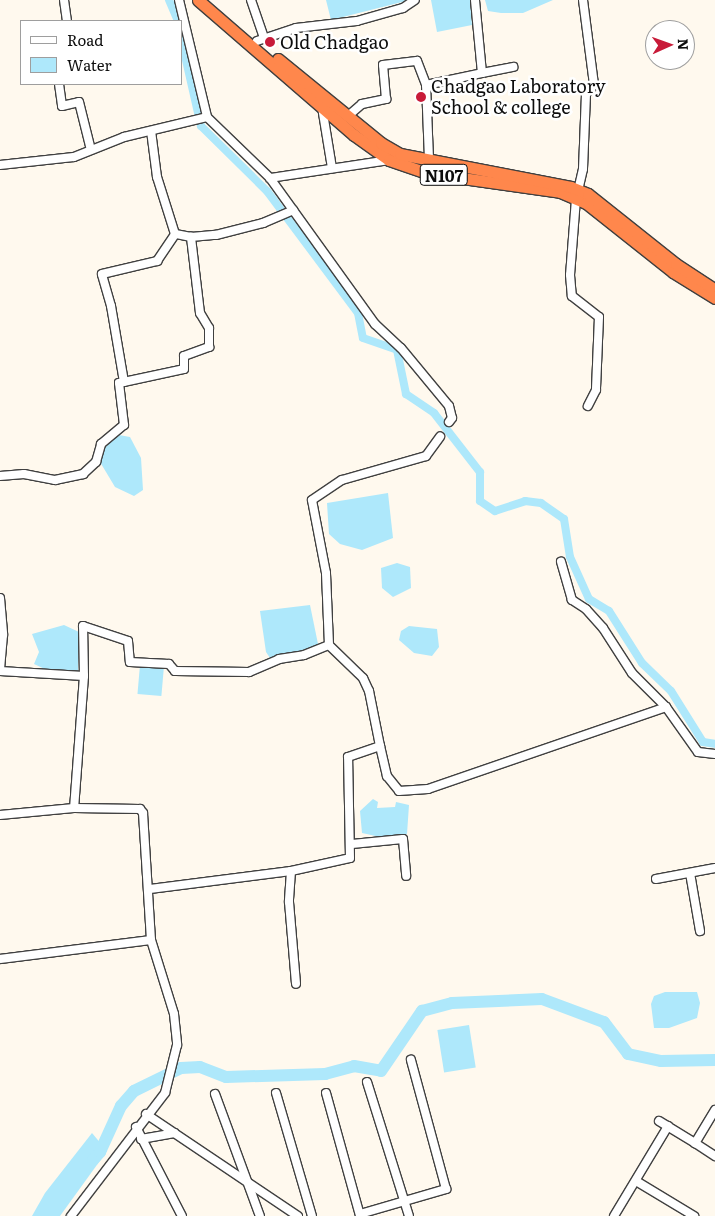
<!DOCTYPE html>
<style>
body{margin:0}
#map{position:relative;width:715px;height:1216px;overflow:hidden;background:#fff9ee;font-family:Literata,serif}
div>[style]{position:absolute}
[style*='--x']{left:calc(var(--x)*1px);top:calc(var(--y)*1px);width:calc(var(--w)*1px);rotate:calc(var(--a)*1deg)}
.water>*{inset:0;background:#aee8fb;transform-origin:0 0}
.canal>*{height:8px;margin:-4px;padding:0 4px;transform-origin:4px;border-radius:4px;background:#aee8fb}
.river>*{height:12px;margin:-6px;padding:0 6px;transform-origin:6px;border-radius:6px;background:#aee8fb}
.roads{filter:drop-shadow(1px 0 #404040) drop-shadow(-1px 0 #404040) drop-shadow(0 1px #404040) drop-shadow(0 -1px #404040)}
.minor>*{height:8px;margin:-4px;padding:0 4px;transform-origin:4px;border-radius:4px;background:#fff}
.highway>*{height:11px;margin:-5.5px;padding:0 5.5px;transform-origin:5.5px;border-radius:5.5px;background:#ff874c}
.dots>*{width:14px;height:14px;translate:-50% -50%;box-sizing:border-box;border:2px solid #fff;border-radius:50%}
span{translate:-50% -50%;white-space:nowrap;text-align:center;line-height:1.15;-webkit-text-stroke:5px #fff;paint-order:stroke}
.shield-label span{padding:1px 4px;background:#fff;border:1px solid;border-radius:4px;-webkit-text-stroke-width:0}
.shield-label{font-size:16px;color:#0d0d0d;font-weight:700}
.poi-label{font-size:18px;color:#0d0d0d}
.left{translate:0 -50%;text-align:left}
.legend{position:absolute;left:20px;top:20px;width:162px;height:65px;box-sizing:border-box;background:#fff;border:1px solid #9e9e9e;margin:0;padding:6px 9px;list-style:none;font-size:15px;color:#0d0d0d}
.legend li{display:flex;align-items:center;gap:10px;height:25px}
.legend b{width:25px;border:1px solid #9e9e9e}
.north{position:absolute;left:645px;top:20px;width:50px;height:50px;box-sizing:border-box;background:#fff;border:1px solid #9e9e9e;border-radius:50%;rotate:88deg;font-size:14px;font-weight:700;line-height:20px;text-align:center;color:#0d0d0d}
.north::after{content:'';display:block;margin:auto;width:18px;height:22px;background:#c81b39;clip-path:polygon(50% 0,100% 100%,50% 72%,0 100%)}
</style>
<div id="map">
<div class="water">
<div style="clip-path:polygon(326px 0,410px 0,331px 20px)"></div>
<div style="clip-path:polygon(431px 0,470px 0,472px 25px,437px 32px)"></div>
<div style="clip-path:polygon(485px 0,553px 0,523px 13px,501px 13px,488px 11px)"></div>
<div style="clip-path:polygon(119px 435px,130px 437px,141px 458px,143px 490px,134px 496px,115px 487px,100px 462px,100px 448px)"></div>
<div style="clip-path:polygon(388px 493px,393px 538px,362px 550px,340px 544px,329px 534px,327px 503px)"></div>
<div style="clip-path:polygon(397px 563px,410px 567px,411px 588px,393px 597px,382px 588px,381px 568px)"></div>
<div style="clip-path:polygon(310px 605px,318px 644px,305px 651px,270px 658px,266px 652px,260px 611px)"></div>
<div style="clip-path:polygon(64px 625px,79px 632px,78px 672px,47px 670px,34px 664px,39px 652px,32px 634px)"></div>
<div style="clip-path:polygon(409px 626px,437px 629px,439px 647px,432px 656px,414px 653px,399px 640px,401px 631px)"></div>
<div style="left:140px;top:665px;width:24px;height:29px;rotate:5deg"></div>
<div style="clip-path:polygon(373px 799px,378px 802px,377px 808px,395px 807px,396px 802px,409px 805px,407px 834px,385px 838px,362px 833px,360px 811px)"></div>
<div style="clip-path:polygon(665px 992px,697px 992px,700px 1003px,697px 1018px,669px 1028px,654px 1028px,651px 1004px,654px 996px)"></div>
<div style="left:469px;top:1025px;width:43px;height:32px;rotate:81deg"></div>
<div style="clip-path:polygon(92px 1133px,107px 1151px,60px 1216px,32px 1216px,45px 1193px)"></div>
</div>
<div class="canal">
<div style="--x:169;--y:0;--w:23;--a:67"></div>
<div style="--x:181;--y:38;--w:90;--a:77.2"></div>
<div style="--x:201;--y:126;--w:93;--a:44.6"></div>
<div style="--x:267;--y:191;--w:152;--a:53.3"></div>
<div style="--x:358;--y:313;--w:25;--a:79"></div>
<div style="--x:363;--y:338;--w:36;--a:19"></div>
<div style="--x:397;--y:350;--w:45;--a:78.4"></div>
<div style="--x:406;--y:394;--w:34;--a:34"></div>
<div style="--x:434;--y:413;--w:75;--a:52.1"></div>
<div style="--x:480;--y:472;--w:29;--a:90"></div>
<div style="--x:480;--y:501;--w:18;--a:34"></div>
<div style="--x:495;--y:511;--w:32;--a:-18"></div>
<div style="--x:525;--y:501;--w:16;--a:7"></div>
<div style="--x:541;--y:503;--w:28;--a:35"></div>
<div style="--x:564;--y:519;--w:38;--a:81"></div>
<div style="--x:570;--y:557;--w:46;--a:65.7"></div>
<div style="--x:589;--y:599;--w:23;--a:31"></div>
<div style="--x:609;--y:611;--w:62;--a:57.6"></div>
<div style="--x:642;--y:663;--w:40;--a:44"></div>
<div style="--x:671;--y:691;--w:60;--a:57.9"></div>
<div style="--x:703;--y:742;--w:12;--a:9"></div>
</div>
<div class="river">
<div style="--x:93;--y:1160;--w:11;--a:-49"></div>
<div style="--x:100;--y:1152;--w:51;--a:-65.5"></div>
<div style="--x:121;--y:1106;--w:20;--a:-49"></div>
<div style="--x:134;--y:1091;--w:52;--a:-26.1"></div>
<div style="--x:181;--y:1068;--w:19;--a:-3"></div>
<div style="--x:200;--y:1067;--w:28;--a:21"></div>
<div style="--x:226;--y:1077;--w:99;--a:-1.7"></div>
<div style="--x:325;--y:1074;--w:30;--a:-15"></div>
<div style="--x:354;--y:1066;--w:27;--a:10"></div>
<div style="--x:381;--y:1071;--w:73;--a:-55.7"></div>
<div style="--x:422;--y:1011;--w:31;--a:-15"></div>
<div style="--x:452;--y:1003;--w:90;--a:-2.5"></div>
<div style="--x:542;--y:999;--w:66;--a:20.4"></div>
<div style="--x:604;--y:1022;--w:40;--a:53"></div>
<div style="--x:628;--y:1054;--w:34;--a:12"></div>
<div style="--x:661;--y:1061;--w:54;--a:-1.1"></div>
</div>
<div class="roads">
<div class="minor">
<div style="--x:64;--y:0;--w:21;--a:82"></div>
<div style="--x:179;--y:0;--w:120;--a:76.5"></div>
<div style="--x:207;--y:117;--w:88;--a:44.1"></div>
<div style="--x:270;--y:178;--w:180;--a:54.3"></div>
<div style="--x:375;--y:324;--w:35;--a:43"></div>
<div style="--x:401;--y:348;--w:75;--a:50.4"></div>
<div style="--x:449;--y:406;--w:12;--a:76"></div>
<div style="--x:452;--y:418;--w:5;--a:127"></div>
<div style="--x:251;--y:0;--w:39;--a:71"></div>
<div style="--x:583;--y:0;--w:86;--a:82.6"></div>
<div style="--x:594;--y:85;--w:12;--a:132"></div>
<div style="--x:586;--y:94;--w:75;--a:92.3"></div>
<div style="--x:583;--y:169;--w:31;--a:103"></div>
<div style="--x:576;--y:199;--w:76;--a:94.5"></div>
<div style="--x:570;--y:275;--w:21;--a:85"></div>
<div style="--x:572;--y:296;--w:34;--a:38"></div>
<div style="--x:599;--y:317;--w:73;--a:92.4"></div>
<div style="--x:596;--y:390;--w:18;--a:117"></div>
<div style="--x:257;--y:41;--w:41;--a:-18.4"></div>
<div style="--x:296;--y:28;--w:61;--a:-6.5"></div>
<div style="--x:357;--y:21;--w:48;--a:-15.8"></div>
<div style="--x:403;--y:8;--w:14;--a:-34"></div>
<div style="--x:482;--y:73;--w:32;--a:-11"></div>
<div style="--x:59;--y:84;--w:22;--a:82"></div>
<div style="--x:62;--y:106;--w:17;--a:-13"></div>
<div style="--x:79;--y:102;--w:49;--a:76"></div>
<div style="--x:322;--y:107;--w:62;--a:80.7"></div>
<div style="--x:348;--y:116;--w:18;--a:-41"></div>
<div style="--x:362;--y:104;--w:25;--a:-12"></div>
<div style="--x:386;--y:99;--w:34;--a:-95"></div>
<div style="--x:383;--y:65;--w:34;--a:-7"></div>
<div style="--x:417;--y:61;--w:26;--a:69"></div>
<div style="--x:429;--y:159;--w:74;--a:-92.3"></div>
<div style="--x:426;--y:85;--w:57;--a:-12.1"></div>
<div style="--x:482;--y:73;--w:73;--a:-95.5"></div>
<div style="--x:0;--y:165;--w:74;--a:-6.2"></div>
<div style="--x:74;--y:157;--w:54;--a:-21.8"></div>
<div style="--x:124;--y:137;--w:85;--a:-13.5"></div>
<div style="--x:270;--y:178;--w:120;--a:-8.6"></div>
<div style="--x:191;--y:237;--w:25;--a:-5"></div>
<div style="--x:216;--y:235;--w:49;--a:-14.3"></div>
<div style="--x:263;--y:223;--w:33;--a:-23"></div>
<div style="--x:124;--y:382;--w:77;--a:-99.7"></div>
<div style="--x:111;--y:306;--w:33;--a:-106"></div>
<div style="--x:102;--y:274;--w:57;--a:-13.3"></div>
<div style="--x:157;--y:261;--w:32;--a:-56"></div>
<div style="--x:0;--y:476;--w:24;--a:-5"></div>
<div style="--x:24;--y:474;--w:32;--a:11"></div>
<div style="--x:55;--y:480;--w:29;--a:-12"></div>
<div style="--x:83;--y:474;--w:18;--a:-43"></div>
<div style="--x:96;--y:462;--w:19;--a:-74"></div>
<div style="--x:101;--y:444;--w:30;--a:-40"></div>
<div style="--x:124;--y:425;--w:42;--a:-96.8"></div>
<div style="--x:119;--y:383;--w:66;--a:-12.2"></div>
<div style="--x:184;--y:369;--w:13;--a:-90"></div>
<div style="--x:184;--y:356;--w:27;--a:-20"></div>
<div style="--x:209;--y:347;--w:19;--a:-90"></div>
<div style="--x:209;--y:328;--w:17;--a:-121"></div>
<div style="--x:200;--y:313;--w:77;--a:-96.8"></div>
<div style="--x:191;--y:237;--w:16;--a:-169"></div>
<div style="--x:175;--y:234;--w:60;--a:-107.5"></div>
<div style="--x:157;--y:177;--w:46;--a:-97.4"></div>
<div style="--x:0;--y:598;--w:37;--a:85"></div>
<div style="--x:3;--y:635;--w:35;--a:95"></div>
<div style="--x:0;--y:671;--w:84;--a:3.4"></div>
<div style="--x:84;--y:676;--w:132;--a:94.3"></div>
<div style="--x:84;--y:676;--w:50;--a:-91.1"></div>
<div style="--x:83;--y:626;--w:47;--a:18.4"></div>
<div style="--x:128;--y:641;--w:21;--a:85"></div>
<div style="--x:130;--y:662;--w:39;--a:3"></div>
<div style="--x:169;--y:664;--w:9;--a:49"></div>
<div style="--x:175;--y:671;--w:74;--a:0.8"></div>
<div style="--x:249;--y:672;--w:33;--a:-23"></div>
<div style="--x:279;--y:659;--w:25;--a:-9"></div>
<div style="--x:304;--y:655;--w:27;--a:-22"></div>
<div style="--x:666;--y:707;--w:55;--a:54.6"></div>
<div style="--x:698;--y:752;--w:17;--a:7"></div>
<div style="--x:380;--y:746;--w:31;--a:77"></div>
<div style="--x:387;--y:776;--w:19;--a:51"></div>
<div style="--x:399;--y:791;--w:29;--a:-4"></div>
<div style="--x:428;--y:789;--w:252;--a:-19"></div>
<div style="--x:666;--y:707;--w:48;--a:-135"></div>
<div style="--x:632;--y:673;--w:54;--a:-122.8"></div>
<div style="--x:603;--y:628;--w:25;--a:-132"></div>
<div style="--x:586;--y:609;--w:17;--a:-147"></div>
<div style="--x:572;--y:600;--w:40;--a:-106"></div>
<div style="--x:0;--y:815;--w:74;--a:-5.4"></div>
<div style="--x:74;--y:808;--w:66;--a:0.9"></div>
<div style="--x:140;--y:809;--w:5;--a:53"></div>
<div style="--x:143;--y:813;--w:127;--a:86.4"></div>
<div style="--x:151;--y:940;--w:77;--a:72.7"></div>
<div style="--x:174;--y:1014;--w:31;--a:84"></div>
<div style="--x:177;--y:1045;--w:49;--a:104"></div>
<div style="--x:165;--y:1093;--w:155;--a:127.4"></div>
<div style="--x:352;--y:844;--w:51;--a:-5.6"></div>
<div style="--x:403;--y:839;--w:37;--a:85"></div>
<div style="--x:291;--y:871;--w:31;--a:94"></div>
<div style="--x:289;--y:902;--w:82;--a:85.1"></div>
<div style="--x:690;--y:873;--w:59;--a:80.2"></div>
<div style="--x:656;--y:879;--w:60;--a:-10.6"></div>
<div style="--x:150;--y:889;--w:142;--a:-7.3"></div>
<div style="--x:291;--y:871;--w:60;--a:-12.4"></div>
<div style="--x:350;--y:858;--w:101;--a:-91.1"></div>
<div style="--x:348;--y:757;--w:34;--a:-19"></div>
<div style="--x:380;--y:746;--w:56;--a:-101.3"></div>
<div style="--x:369;--y:691;--w:14;--a:-115"></div>
<div style="--x:363;--y:678;--w:47;--a:-135.9"></div>
<div style="--x:329;--y:645;--w:72;--a:-92.4"></div>
<div style="--x:326;--y:573;--w:74;--a:-100.9"></div>
<div style="--x:312;--y:500;--w:36;--a:-34"></div>
<div style="--x:342;--y:480;--w:87;--a:-15.9"></div>
<div style="--x:426;--y:456;--w:24;--a:-54"></div>
<div style="--x:0;--y:959;--w:152;--a:-7.2"></div>
<div style="--x:367;--y:1082;--w:140;--a:72.6"></div>
<div style="--x:276;--y:1093;--w:128;--a:73.7"></div>
<div style="--x:326;--y:1093;--w:128;--a:74.5"></div>
<div style="--x:215;--y:1094;--w:130;--a:69.8"></div>
<div style="--x:715;--y:1110;--w:39;--a:121"></div>
<div style="--x:695;--y:1143;--w:24;--a:33"></div>
<div style="--x:146;--y:1114;--w:183;--a:33.9"></div>
<div style="--x:659;--y:1121;--w:42;--a:31.4"></div>
<div style="--x:136;--y:1127;--w:100;--a:62.7"></div>
<div style="--x:141;--y:1139;--w:34;--a:-10"></div>
<div style="--x:636;--y:1181;--w:68;--a:31.1"></div>
<div style="--x:360;--y:1214;--w:90;--a:-16.2"></div>
<div style="--x:446;--y:1189;--w:134;--a:-105.2"></div>
<div style="--x:614;--y:1216;--w:105;--a:-59"></div>
</div>
<div class="highway">
<div style="--x:198;--y:0;--w:206;--a:40.9"></div>
<div style="--x:354;--y:135;--w:43;--a:35.5"></div>
<div style="--x:389;--y:160;--w:40;--a:18.9"></div>
<div style="--x:427;--y:173;--w:134;--a:8.1"></div>
<div style="--x:560;--y:192;--w:28;--a:23"></div>
<div style="--x:586;--y:203;--w:111;--a:38.4"></div>
<div style="--x:673;--y:272;--w:49;--a:31.8"></div>
<div style="--x:278;--y:59;--w:133;--a:39.2"></div>
<div style="--x:381;--y:143;--w:22;--a:30"></div>
<div style="--x:400;--y:154;--w:174;--a:10.9"></div>
<div style="--x:571;--y:187;--w:18;--a:22"></div>
<div style="--x:588;--y:194;--w:112;--a:38.5"></div>
<div style="--x:676;--y:264;--w:42;--a:33.3"></div>
</div>
</div>
<div class="dots">
<div style="left:270px;top:42px;background:#c81b39"></div>
<div style="left:421px;top:97px;background:#c81b39"></div>
</div>
<div class="shield-label">
<span style="left:444px;top:175px">N107</span>
</div>
<div class="poi-label">
<span class="left" style="left:280px;top:42px">Old Chadgao</span>
<span class="left" style="left:431px;top:97px">Chadgao Laboratory<br>School &amp; college</span>
</div>
<ul class="legend">
<li><b style="height:6px;background:#fff"></b>Road</li>
<li><b style="height:14px;background:#aee8fb"></b>Water</li>
</ul>
<div class="north">N</div>
</div>
